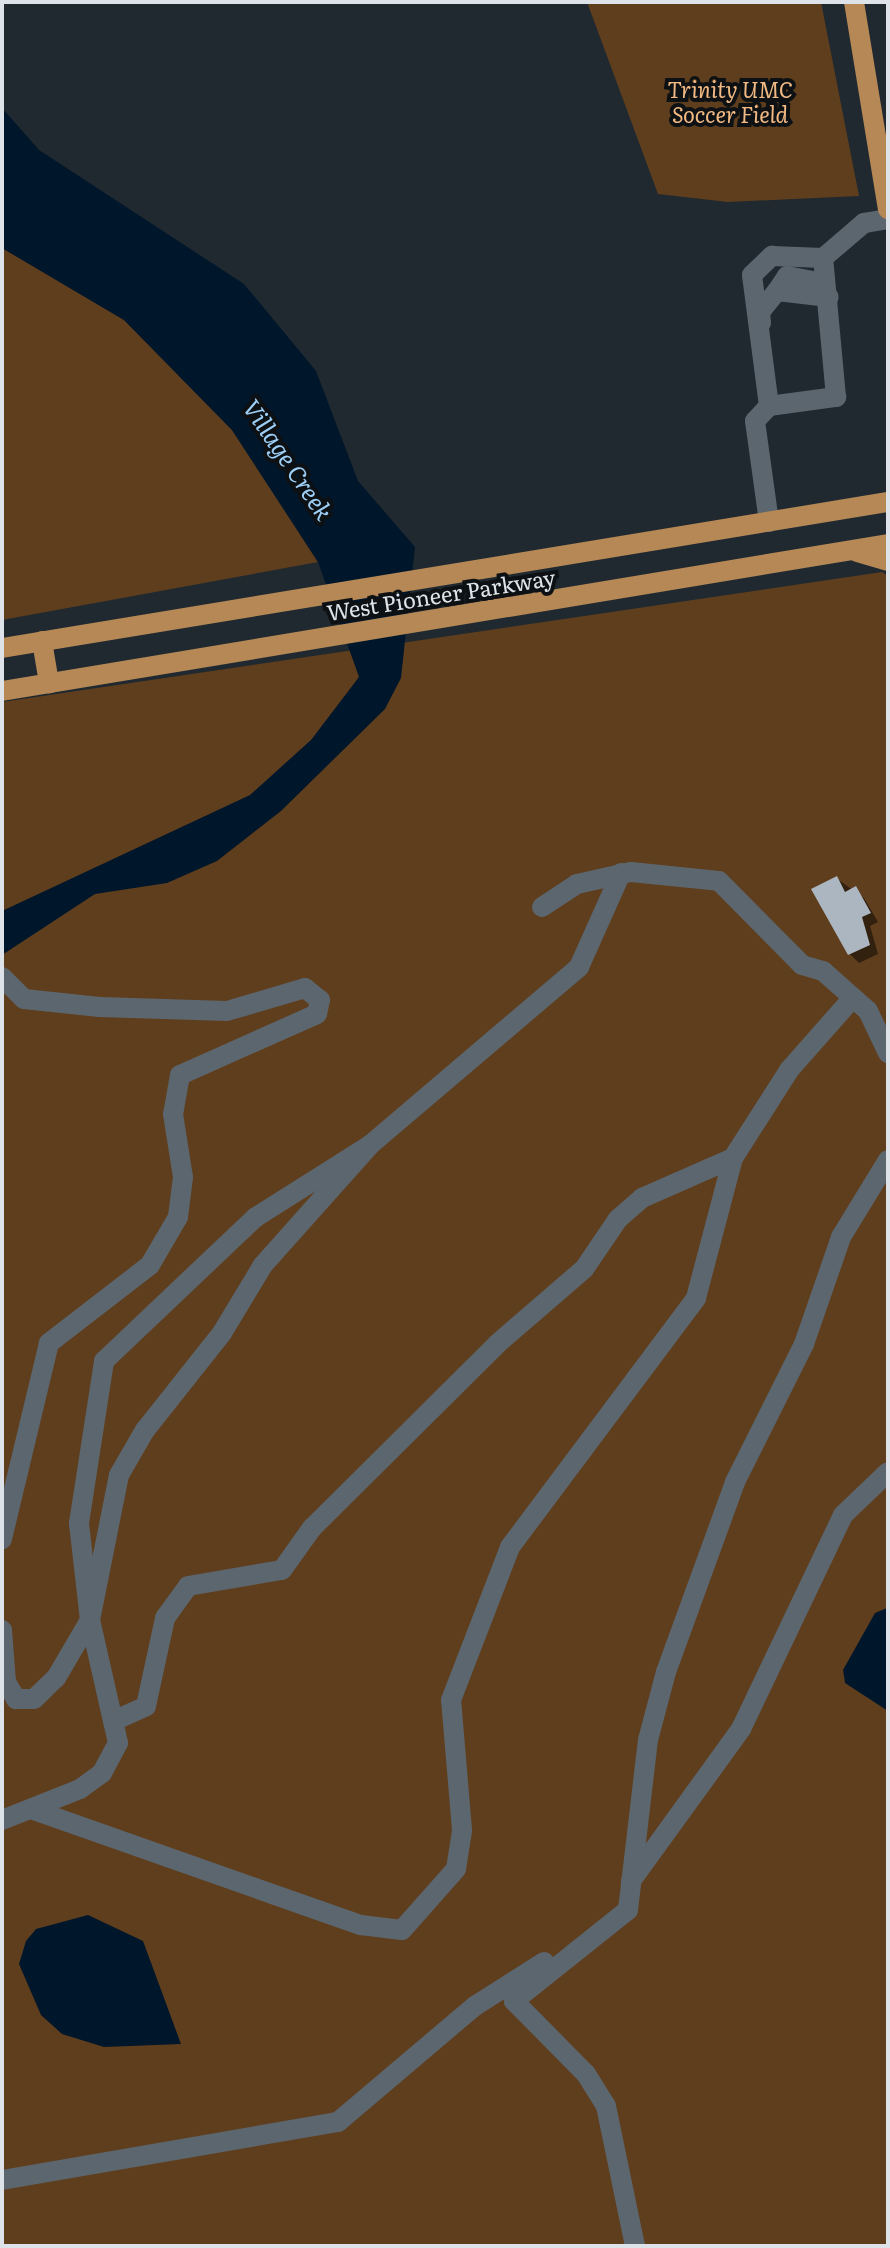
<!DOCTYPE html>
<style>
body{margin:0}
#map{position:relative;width:890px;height:2248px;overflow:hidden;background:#202930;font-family:Literata,serif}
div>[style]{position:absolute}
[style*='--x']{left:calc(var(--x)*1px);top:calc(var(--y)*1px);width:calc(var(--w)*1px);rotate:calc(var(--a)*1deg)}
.green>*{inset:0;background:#5f3e1d}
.water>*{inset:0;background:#00162a}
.shadow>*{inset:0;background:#0007}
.building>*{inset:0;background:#abb6c0}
.minor>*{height:20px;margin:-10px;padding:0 10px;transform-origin:10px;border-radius:10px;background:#5c666f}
.major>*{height:20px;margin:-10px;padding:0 10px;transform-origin:10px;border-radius:10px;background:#b58856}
span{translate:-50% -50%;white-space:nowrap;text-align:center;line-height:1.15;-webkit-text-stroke:8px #0d1114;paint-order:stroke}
.park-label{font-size:22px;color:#f2b983;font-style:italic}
.street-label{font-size:22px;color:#dde3e8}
.water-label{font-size:24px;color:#9dcff7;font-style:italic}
.frame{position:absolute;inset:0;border:4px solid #dde3e8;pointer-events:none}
</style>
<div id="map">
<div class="green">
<div style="clip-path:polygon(587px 2px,821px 2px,859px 196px,728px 202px,658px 194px)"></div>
<div style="clip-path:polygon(2px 248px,124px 320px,232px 430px,318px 562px,2px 620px)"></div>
<div style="clip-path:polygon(882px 572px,888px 576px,888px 2246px,2px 2246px,2px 702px)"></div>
</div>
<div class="water">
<div style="clip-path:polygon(2px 108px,39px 150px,244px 284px,316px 371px,358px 481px,415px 547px,401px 678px,385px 709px,281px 811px,217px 861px,167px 883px,95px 894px,2px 955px,2px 911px,250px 795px,311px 740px,359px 677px,318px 562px,232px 430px,124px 320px,2px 248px)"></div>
<div style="clip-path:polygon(888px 1580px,888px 1711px,845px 1683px,843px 1670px,875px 1613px,887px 1608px)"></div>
<div style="clip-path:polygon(88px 1915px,143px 1941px,181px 2044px,104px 2047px,62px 2034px,41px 2015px,19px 1964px,26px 1941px,36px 1929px)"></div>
</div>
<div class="shadow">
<div style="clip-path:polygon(836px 878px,864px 898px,878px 922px,870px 926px,878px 954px,859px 963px,850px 954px)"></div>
</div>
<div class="building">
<div style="clip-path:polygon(837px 876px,845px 892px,856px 886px,871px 913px,862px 917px,870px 945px,848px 955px,811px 889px)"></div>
</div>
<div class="minor">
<div style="--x:777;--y:291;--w:18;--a:-56"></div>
<div style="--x:787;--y:276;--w:25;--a:11"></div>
<div style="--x:812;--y:281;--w:13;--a:67"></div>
<div style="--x:761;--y:323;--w:11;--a:-95"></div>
<div style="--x:760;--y:312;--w:27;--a:-51"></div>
<div style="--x:777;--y:291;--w:52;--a:6.6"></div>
<div style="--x:769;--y:406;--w:132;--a:-97.4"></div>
<div style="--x:752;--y:275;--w:28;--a:-44"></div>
<div style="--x:772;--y:256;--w:51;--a:2.2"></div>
<div style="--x:823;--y:258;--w:54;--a:-40.5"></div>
<div style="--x:864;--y:223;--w:24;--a:-9"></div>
<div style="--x:769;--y:522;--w:102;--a:-97.9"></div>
<div style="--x:755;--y:421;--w:21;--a:-47"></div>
<div style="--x:769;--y:406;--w:68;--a:-7.7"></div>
<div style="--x:836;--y:397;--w:140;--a:-95.3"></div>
<div style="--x:542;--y:907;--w:42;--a:-33.3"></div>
<div style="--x:577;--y:884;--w:55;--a:-12.5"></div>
<div style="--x:631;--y:872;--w:88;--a:5.8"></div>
<div style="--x:719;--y:881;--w:118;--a:45.3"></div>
<div style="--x:802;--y:965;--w:22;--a:16"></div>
<div style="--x:823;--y:971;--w:60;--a:41.6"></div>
<div style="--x:868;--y:1011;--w:47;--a:64.5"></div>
<div style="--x:2;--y:977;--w:31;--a:45"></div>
<div style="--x:24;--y:999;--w:76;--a:6"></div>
<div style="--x:100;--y:1007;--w:127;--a:1.8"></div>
<div style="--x:227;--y:1011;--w:81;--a:-16.4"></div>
<div style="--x:305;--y:988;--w:19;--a:39"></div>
<div style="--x:320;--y:1000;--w:14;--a:102"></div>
<div style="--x:317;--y:1014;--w:150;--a:156"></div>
<div style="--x:180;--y:1075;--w:40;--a:100"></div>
<div style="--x:173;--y:1114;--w:64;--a:81"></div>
<div style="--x:183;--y:1177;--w:40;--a:97.1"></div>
<div style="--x:178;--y:1217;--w:56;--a:120.3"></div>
<div style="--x:150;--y:1265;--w:128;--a:142.3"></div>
<div style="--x:49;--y:1343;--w:202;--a:103.5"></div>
<div style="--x:370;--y:1145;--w:161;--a:131.7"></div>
<div style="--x:263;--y:1265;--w:79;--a:121.1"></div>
<div style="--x:222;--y:1333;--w:124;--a:128.4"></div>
<div style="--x:145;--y:1430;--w:52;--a:120"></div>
<div style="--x:119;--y:1475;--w:148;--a:101.3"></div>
<div style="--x:90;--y:1620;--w:98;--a:-96.5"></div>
<div style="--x:79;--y:1523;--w:164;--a:-81.2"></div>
<div style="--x:104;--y:1361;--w:209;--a:-43.5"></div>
<div style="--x:256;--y:1217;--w:135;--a:-32.3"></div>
<div style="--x:370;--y:1145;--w:275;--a:-40.4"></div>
<div style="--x:579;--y:967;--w:103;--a:-65.9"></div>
<div style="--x:2;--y:1630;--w:52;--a:85.6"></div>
<div style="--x:6;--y:1682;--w:20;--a:60"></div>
<div style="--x:16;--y:1699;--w:18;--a:0"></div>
<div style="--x:34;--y:1699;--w:30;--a:-44"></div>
<div style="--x:56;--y:1678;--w:67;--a:-59.6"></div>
<div style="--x:113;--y:1721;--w:36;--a:-24"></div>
<div style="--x:146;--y:1706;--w:90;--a:-77.8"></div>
<div style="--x:165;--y:1618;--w:39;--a:-54"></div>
<div style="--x:188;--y:1586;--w:95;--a:-9.7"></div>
<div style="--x:282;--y:1570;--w:52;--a:-54.5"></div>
<div style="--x:312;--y:1528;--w:261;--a:-44.8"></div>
<div style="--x:497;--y:1344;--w:115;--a:-40.8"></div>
<div style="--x:584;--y:1269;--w:60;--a:-55.8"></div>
<div style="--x:618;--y:1219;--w:32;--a:-41"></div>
<div style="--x:642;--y:1198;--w:99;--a:-23.7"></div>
<div style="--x:733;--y:1158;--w:106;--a:-57.4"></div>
<div style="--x:790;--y:1069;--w:91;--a:-48.6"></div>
<div style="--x:31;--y:1809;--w:350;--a:19.4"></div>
<div style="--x:361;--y:1925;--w:41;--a:7"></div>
<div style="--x:402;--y:1930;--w:81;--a:-48.5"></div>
<div style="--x:456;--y:1869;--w:39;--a:-81"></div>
<div style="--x:462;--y:1830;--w:130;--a:-94.8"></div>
<div style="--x:451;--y:1700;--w:164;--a:-68.9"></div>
<div style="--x:510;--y:1547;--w:311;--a:-53.2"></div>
<div style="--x:696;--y:1298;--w:145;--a:-75.2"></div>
<div style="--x:2;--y:1820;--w:84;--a:-21.7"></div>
<div style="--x:80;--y:1789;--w:27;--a:-36"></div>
<div style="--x:102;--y:1773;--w:34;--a:-62"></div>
<div style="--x:118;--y:1743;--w:126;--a:-102.8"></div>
<div style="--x:631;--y:1881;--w:188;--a:-54.1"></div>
<div style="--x:741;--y:1729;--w:237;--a:-64.5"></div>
<div style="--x:843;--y:1515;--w:62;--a:-43.7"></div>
<div style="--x:2;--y:2180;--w:341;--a:-9.8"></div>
<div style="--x:338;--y:2122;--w:180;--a:-40.3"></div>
<div style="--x:475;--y:2006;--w:82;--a:-32.5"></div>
<div style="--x:635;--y:2246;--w:143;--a:-101.7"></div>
<div style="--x:606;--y:2106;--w:38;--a:-122"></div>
<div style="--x:586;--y:2074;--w:103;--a:-134.6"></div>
<div style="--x:514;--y:2001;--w:146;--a:-38.6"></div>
<div style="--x:628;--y:1910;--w:171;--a:-83.3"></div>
<div style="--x:648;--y:1740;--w:70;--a:-75.2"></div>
<div style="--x:666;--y:1672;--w:202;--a:-70"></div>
<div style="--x:735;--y:1482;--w:154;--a:-63.4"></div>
<div style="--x:804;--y:1344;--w:113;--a:-70.9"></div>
<div style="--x:841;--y:1237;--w:90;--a:-58.6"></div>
</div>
<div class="major">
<div style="--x:854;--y:2;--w:210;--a:80.7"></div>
<div style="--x:857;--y:552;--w:32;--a:16"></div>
<div style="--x:42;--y:641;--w:43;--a:80.5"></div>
<div style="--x:2;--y:648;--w:898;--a:-9.36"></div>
<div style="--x:2;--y:691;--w:898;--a:-9.42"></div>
</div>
<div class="park-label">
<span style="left:730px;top:101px">Trinity UMC<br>Soccer Field</span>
</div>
<div class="street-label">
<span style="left:441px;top:594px;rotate:-9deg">West Pioneer Parkway</span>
</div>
<div class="water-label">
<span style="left:289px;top:459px;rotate:56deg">Village Creek</span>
</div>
<div class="frame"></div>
</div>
